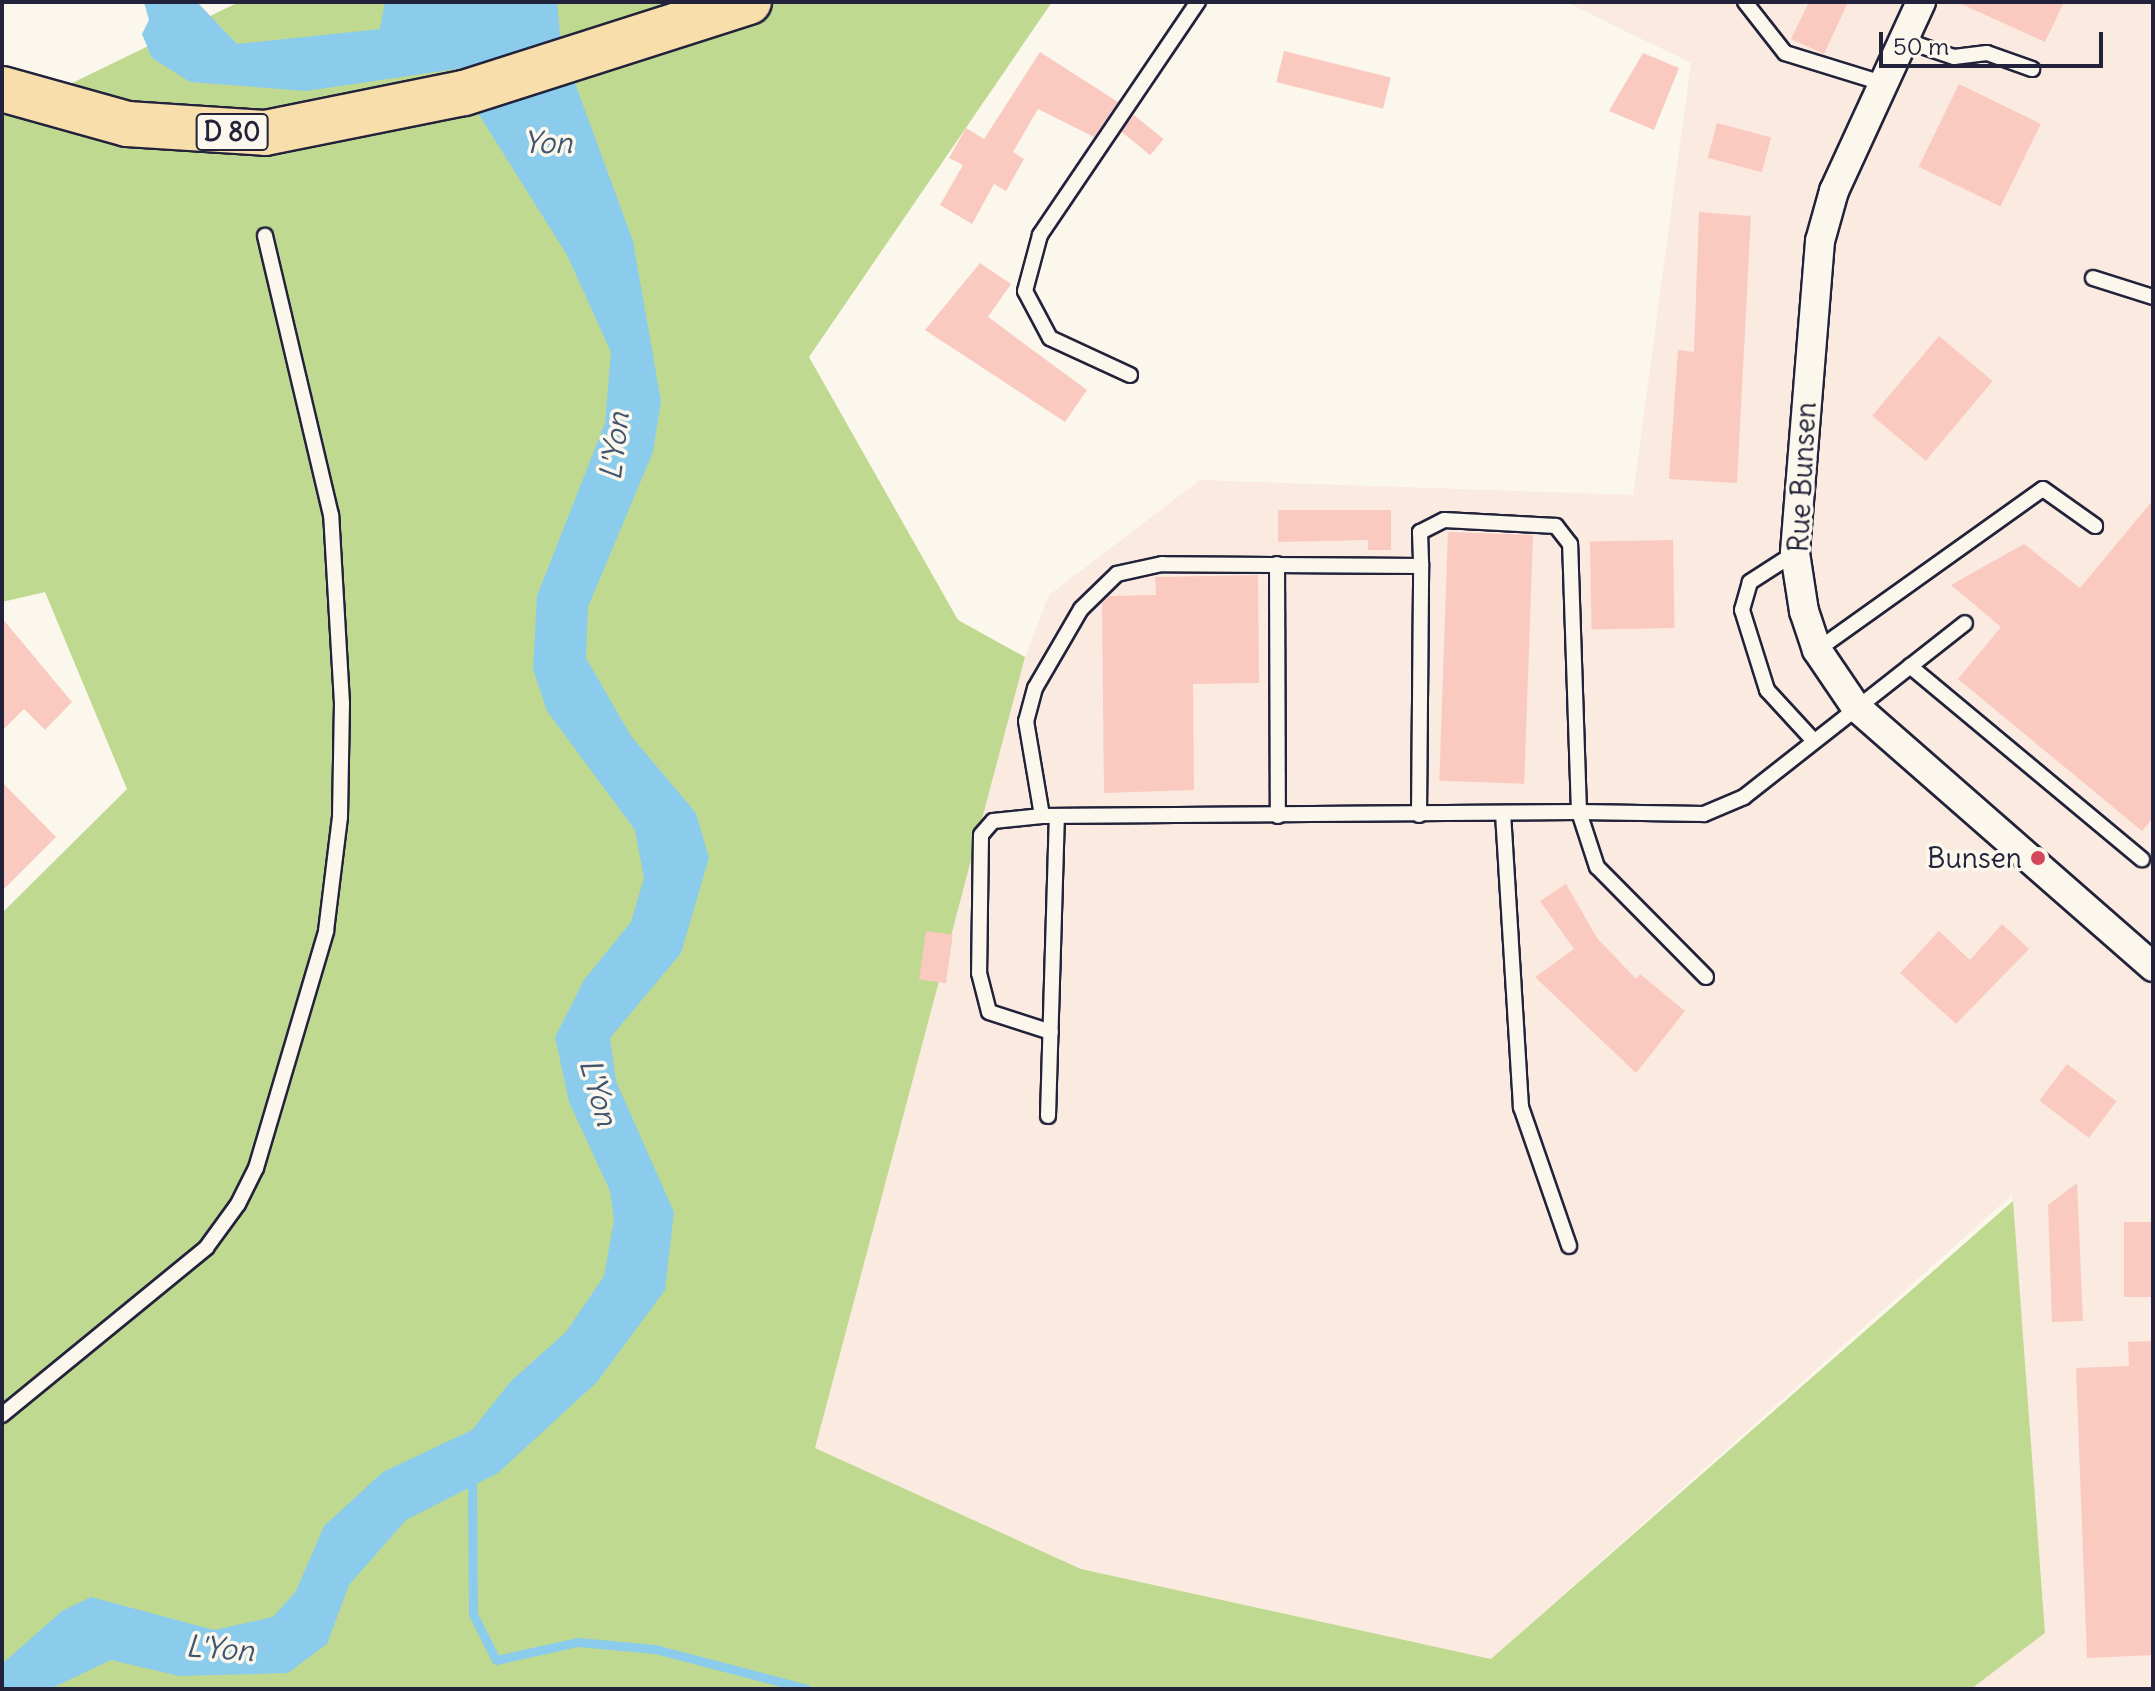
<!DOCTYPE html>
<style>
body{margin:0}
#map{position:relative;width:2155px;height:1691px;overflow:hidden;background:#fbf7ec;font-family:Delius,sans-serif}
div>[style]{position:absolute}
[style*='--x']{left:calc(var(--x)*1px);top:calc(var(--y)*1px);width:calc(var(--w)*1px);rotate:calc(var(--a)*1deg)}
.built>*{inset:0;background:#fbeadf}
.green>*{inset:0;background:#c0d990}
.water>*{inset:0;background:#8bccec}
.stream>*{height:9px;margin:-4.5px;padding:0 4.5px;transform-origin:4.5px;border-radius:4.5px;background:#8bccec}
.building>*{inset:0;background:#facac1;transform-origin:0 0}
.roads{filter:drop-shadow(2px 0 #22223b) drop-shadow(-2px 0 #22223b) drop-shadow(0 2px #22223b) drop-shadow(0 -2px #22223b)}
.service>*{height:14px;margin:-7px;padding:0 7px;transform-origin:7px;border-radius:7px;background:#fbf7ec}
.minor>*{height:28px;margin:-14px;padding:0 14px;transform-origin:14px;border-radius:14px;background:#fbf7ec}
.primary>*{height:44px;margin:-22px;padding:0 22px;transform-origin:22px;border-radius:22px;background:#f8deab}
.dots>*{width:22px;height:22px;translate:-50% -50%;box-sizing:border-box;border:4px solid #fbf7ec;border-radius:50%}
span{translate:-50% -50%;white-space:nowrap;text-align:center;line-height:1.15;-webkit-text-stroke:7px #fbf7ec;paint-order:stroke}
.shield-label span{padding:2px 6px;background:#fbf7ec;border:2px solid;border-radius:6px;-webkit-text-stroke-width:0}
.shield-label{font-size:26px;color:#22223b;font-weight:700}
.street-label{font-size:28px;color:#22223b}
.poi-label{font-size:28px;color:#22223b}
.right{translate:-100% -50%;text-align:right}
.water-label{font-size:30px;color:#425570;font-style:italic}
.frame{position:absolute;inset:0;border:4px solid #22223b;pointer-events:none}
.scale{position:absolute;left:1879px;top:32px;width:224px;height:36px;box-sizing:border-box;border:4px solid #22223b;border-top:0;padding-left:10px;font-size:24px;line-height:28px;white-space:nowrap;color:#22223b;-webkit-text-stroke:6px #fbf7ec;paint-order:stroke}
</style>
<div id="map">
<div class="built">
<div style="clip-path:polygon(1566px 2px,2153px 2px,2153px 1689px,1971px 1689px,2045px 1633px,2012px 1195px,1491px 1659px,1081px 1569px,815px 1448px,985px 761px,1049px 595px,1200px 480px,1633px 495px,1691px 63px)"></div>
</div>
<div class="green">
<div style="clip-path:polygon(239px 2px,1052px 2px,809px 357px,958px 620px,1025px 657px,815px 1448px,1081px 1569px,1491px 1659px,2013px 1201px,2045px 1633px,1971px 1689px,2px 1689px,2px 913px,127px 789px,45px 592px,2px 602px,2px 117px)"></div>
</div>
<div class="water">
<div style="clip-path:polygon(144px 2px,197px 2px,237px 44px,380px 29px,385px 2px,557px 2px,561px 45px,633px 241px,661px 401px,653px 452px,588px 607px,586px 658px,631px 736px,696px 813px,709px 858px,681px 953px,610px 1038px,616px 1081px,674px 1212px,665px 1290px,597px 1382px,498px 1473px,406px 1520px,349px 1585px,327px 1644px,288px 1673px,179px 1676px,111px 1660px,50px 1689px,2px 1689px,2px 1664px,62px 1611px,91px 1597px,214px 1630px,273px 1617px,296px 1591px,324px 1526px,383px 1472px,472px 1430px,511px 1381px,566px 1332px,604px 1276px,614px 1220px,610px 1191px,569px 1102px,555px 1037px,584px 980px,631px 922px,644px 878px,635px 830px,547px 711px,533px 669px,537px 596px,605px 423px,611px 352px,567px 255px,476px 110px,469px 67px,306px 91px,190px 82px,152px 58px,142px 34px,149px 20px)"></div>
</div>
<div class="stream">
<div style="--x:472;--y:1479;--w:135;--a:89.6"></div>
<div style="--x:473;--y:1614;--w:51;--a:63.4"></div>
<div style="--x:496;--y:1660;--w:84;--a:-12.4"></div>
<div style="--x:578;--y:1642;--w:77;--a:5.2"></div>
<div style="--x:655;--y:1649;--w:157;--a:14.7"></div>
</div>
<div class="building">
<div style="clip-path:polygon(1809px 2px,1848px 2px,1824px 54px,1791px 39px)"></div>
<div style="clip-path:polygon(1957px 2px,2064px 2px,2045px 42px)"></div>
<div style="left:1284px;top:51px;width:110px;height:32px;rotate:14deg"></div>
<div style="clip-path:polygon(1040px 52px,1118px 102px,1094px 137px,1038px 109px,1013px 152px,1024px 159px,1006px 191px,994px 184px,972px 224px,940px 205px,963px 165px,949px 158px,966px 128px,984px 139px)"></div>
<div style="clip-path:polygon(1643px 53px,1679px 68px,1654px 130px,1609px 111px)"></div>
<div style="left:1959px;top:84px;width:91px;height:92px;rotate:26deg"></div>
<div style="left:1134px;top:115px;width:38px;height:21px;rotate:39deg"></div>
<div style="left:1717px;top:123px;width:56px;height:36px;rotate:15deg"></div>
<div style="clip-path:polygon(1699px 212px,1751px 216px,1737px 483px,1669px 479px,1678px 350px,1694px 352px)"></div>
<div style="clip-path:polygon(980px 263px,1011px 284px,988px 317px,1087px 390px,1065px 422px,925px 330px)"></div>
<div style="left:1939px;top:336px;width:70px;height:104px;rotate:40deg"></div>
<div style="clip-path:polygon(2153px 500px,2153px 818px,2142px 831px,1958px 679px,2001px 627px,1951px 585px,2024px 544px,2080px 588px)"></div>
<div style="clip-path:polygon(1278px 510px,1391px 510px,1391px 550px,1368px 550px,1368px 540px,1278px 542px)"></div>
<div style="left:1448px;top:532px;width:85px;height:249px;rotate:2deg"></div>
<div style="left:1673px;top:540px;width:88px;height:83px;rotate:89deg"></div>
<div style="clip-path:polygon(1258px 575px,1259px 683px,1193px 684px,1194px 790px,1104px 793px,1102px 603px,1109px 596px,1156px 595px,1155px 577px)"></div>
<div style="clip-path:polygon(2px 618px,72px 702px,45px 730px,24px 709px,2px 731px)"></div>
<div style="clip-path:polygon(2px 782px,56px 837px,2px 891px)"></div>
<div style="clip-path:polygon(1566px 884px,1597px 938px,1636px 979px,1640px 974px,1685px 1011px,1636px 1073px,1535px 977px,1574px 949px,1540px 901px)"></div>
<div style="clip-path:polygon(2002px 924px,2029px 949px,1956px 1024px,1900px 973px,1939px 931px,1970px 960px)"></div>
<div style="left:926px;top:931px;width:27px;height:49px;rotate:8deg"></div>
<div style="left:2067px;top:1064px;width:62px;height:46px;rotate:37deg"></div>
<div style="clip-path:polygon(2077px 1183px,2083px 1321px,2052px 1322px,2048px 1205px)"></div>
<div style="left:2124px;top:1222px;width:29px;height:75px"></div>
<div style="clip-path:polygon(2153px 1341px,2153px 1655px,2087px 1658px,2076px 1368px,2129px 1366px,2128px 1342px)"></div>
</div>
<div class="roads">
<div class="service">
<div style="--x:1745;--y:2;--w:65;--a:51.9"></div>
<div style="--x:1785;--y:53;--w:105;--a:17.2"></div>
<div style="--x:1904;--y:40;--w:53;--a:18.8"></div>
<div style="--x:1954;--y:57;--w:33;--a:-7"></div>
<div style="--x:1987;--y:53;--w:48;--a:19.6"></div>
<div style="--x:2093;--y:278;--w:63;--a:17.6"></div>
<div style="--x:1130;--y:375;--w:88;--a:-155.2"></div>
<div style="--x:1050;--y:338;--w:53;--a:-118"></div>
<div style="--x:1025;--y:291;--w:58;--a:-75"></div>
<div style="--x:1040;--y:235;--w:282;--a:-55.9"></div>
<div style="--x:1795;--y:553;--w:54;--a:147.2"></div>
<div style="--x:1750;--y:582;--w:29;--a:106"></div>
<div style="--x:1742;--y:610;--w:84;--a:72.6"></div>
<div style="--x:1767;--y:690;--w:68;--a:47.4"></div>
<div style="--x:1277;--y:564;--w:252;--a:89.8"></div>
<div style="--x:1817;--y:650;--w:277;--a:-35.5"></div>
<div style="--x:2043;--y:489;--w:64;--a:35.4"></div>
<div style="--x:1910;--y:666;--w:302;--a:39.8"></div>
<div style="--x:1503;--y:813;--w:295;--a:86.5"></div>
<div style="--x:1521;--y:1107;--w:147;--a:70.9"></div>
<div style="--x:1419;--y:815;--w:249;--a:-89.5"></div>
<div style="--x:1042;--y:816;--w:49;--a:174.2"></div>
<div style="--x:993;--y:821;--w:18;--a:131"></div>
<div style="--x:981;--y:835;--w:138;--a:90.8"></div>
<div style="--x:979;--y:973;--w:40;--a:75.6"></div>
<div style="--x:989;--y:1012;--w:65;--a:17.9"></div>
<div style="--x:1706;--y:977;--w:155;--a:-134.7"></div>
<div style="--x:1597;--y:867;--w:58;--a:-108.1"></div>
<div style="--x:1579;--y:812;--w:268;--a:-91.9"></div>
<div style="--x:1570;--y:544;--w:23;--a:-128"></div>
<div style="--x:1556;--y:526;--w:112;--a:-176.9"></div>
<div style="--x:1444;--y:520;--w:27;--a:153"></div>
<div style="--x:1420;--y:532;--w:34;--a:88"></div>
<div style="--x:1421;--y:566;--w:259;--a:-179.6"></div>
<div style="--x:1162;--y:564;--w:46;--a:167.5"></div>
<div style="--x:1117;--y:574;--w:50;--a:135.8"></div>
<div style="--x:1081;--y:609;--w:91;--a:120.2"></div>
<div style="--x:1035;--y:688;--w:34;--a:105"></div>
<div style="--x:1026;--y:721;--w:96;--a:80.4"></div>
<div style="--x:1042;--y:816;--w:537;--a:-0.43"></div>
<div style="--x:1579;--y:812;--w:125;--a:0.9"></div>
<div style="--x:1704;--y:814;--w:43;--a:-23"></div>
<div style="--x:1744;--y:797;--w:281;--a:-38.2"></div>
<div style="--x:1048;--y:1116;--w:299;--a:-88.3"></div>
<div style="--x:2;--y:1415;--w:264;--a:-39.3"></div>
<div style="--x:206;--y:1248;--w:54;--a:-54"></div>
<div style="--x:238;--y:1204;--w:40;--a:-63.4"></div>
<div style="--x:256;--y:1168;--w:247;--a:-73.5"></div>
<div style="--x:326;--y:931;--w:115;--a:-83"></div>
<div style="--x:340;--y:817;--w:114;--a:-89"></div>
<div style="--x:342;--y:703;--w:188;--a:-93.3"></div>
<div style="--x:331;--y:515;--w:287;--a:-103.3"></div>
</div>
<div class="minor">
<div style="--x:1921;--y:2;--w:208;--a:114.7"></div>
<div style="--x:1834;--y:191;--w:52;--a:105.6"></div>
<div style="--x:1820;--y:241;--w:313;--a:94.6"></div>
<div style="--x:1795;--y:553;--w:59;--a:81.2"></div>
<div style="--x:1804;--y:611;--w:41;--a:71.6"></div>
<div style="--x:1817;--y:650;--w:68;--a:55.8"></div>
<div style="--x:1855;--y:706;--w:396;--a:41.2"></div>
</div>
<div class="primary">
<div style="--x:2;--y:89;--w:130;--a:15.6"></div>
<div style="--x:127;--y:124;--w:138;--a:3.7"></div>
<div style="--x:265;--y:133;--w:203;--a:-11.4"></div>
<div style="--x:464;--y:93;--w:299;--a:-17.7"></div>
</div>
</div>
<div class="dots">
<div style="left:2038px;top:858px;background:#d1495b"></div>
</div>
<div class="shield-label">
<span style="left:232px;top:132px">D 80</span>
</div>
<div class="street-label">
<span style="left:1802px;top:477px;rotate:-87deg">Rue Bunsen</span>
</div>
<div class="poi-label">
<span class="right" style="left:2022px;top:858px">Bunsen</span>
</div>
<div class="water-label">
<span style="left:548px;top:142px">Yon</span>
<span style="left:614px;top:446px;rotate:-83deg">L'Yon</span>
<span style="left:599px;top:1092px;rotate:74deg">L'Yon</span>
<span style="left:220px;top:1648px;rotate:4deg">L'Yon</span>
</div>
<div class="frame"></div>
<div class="scale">50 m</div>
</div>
